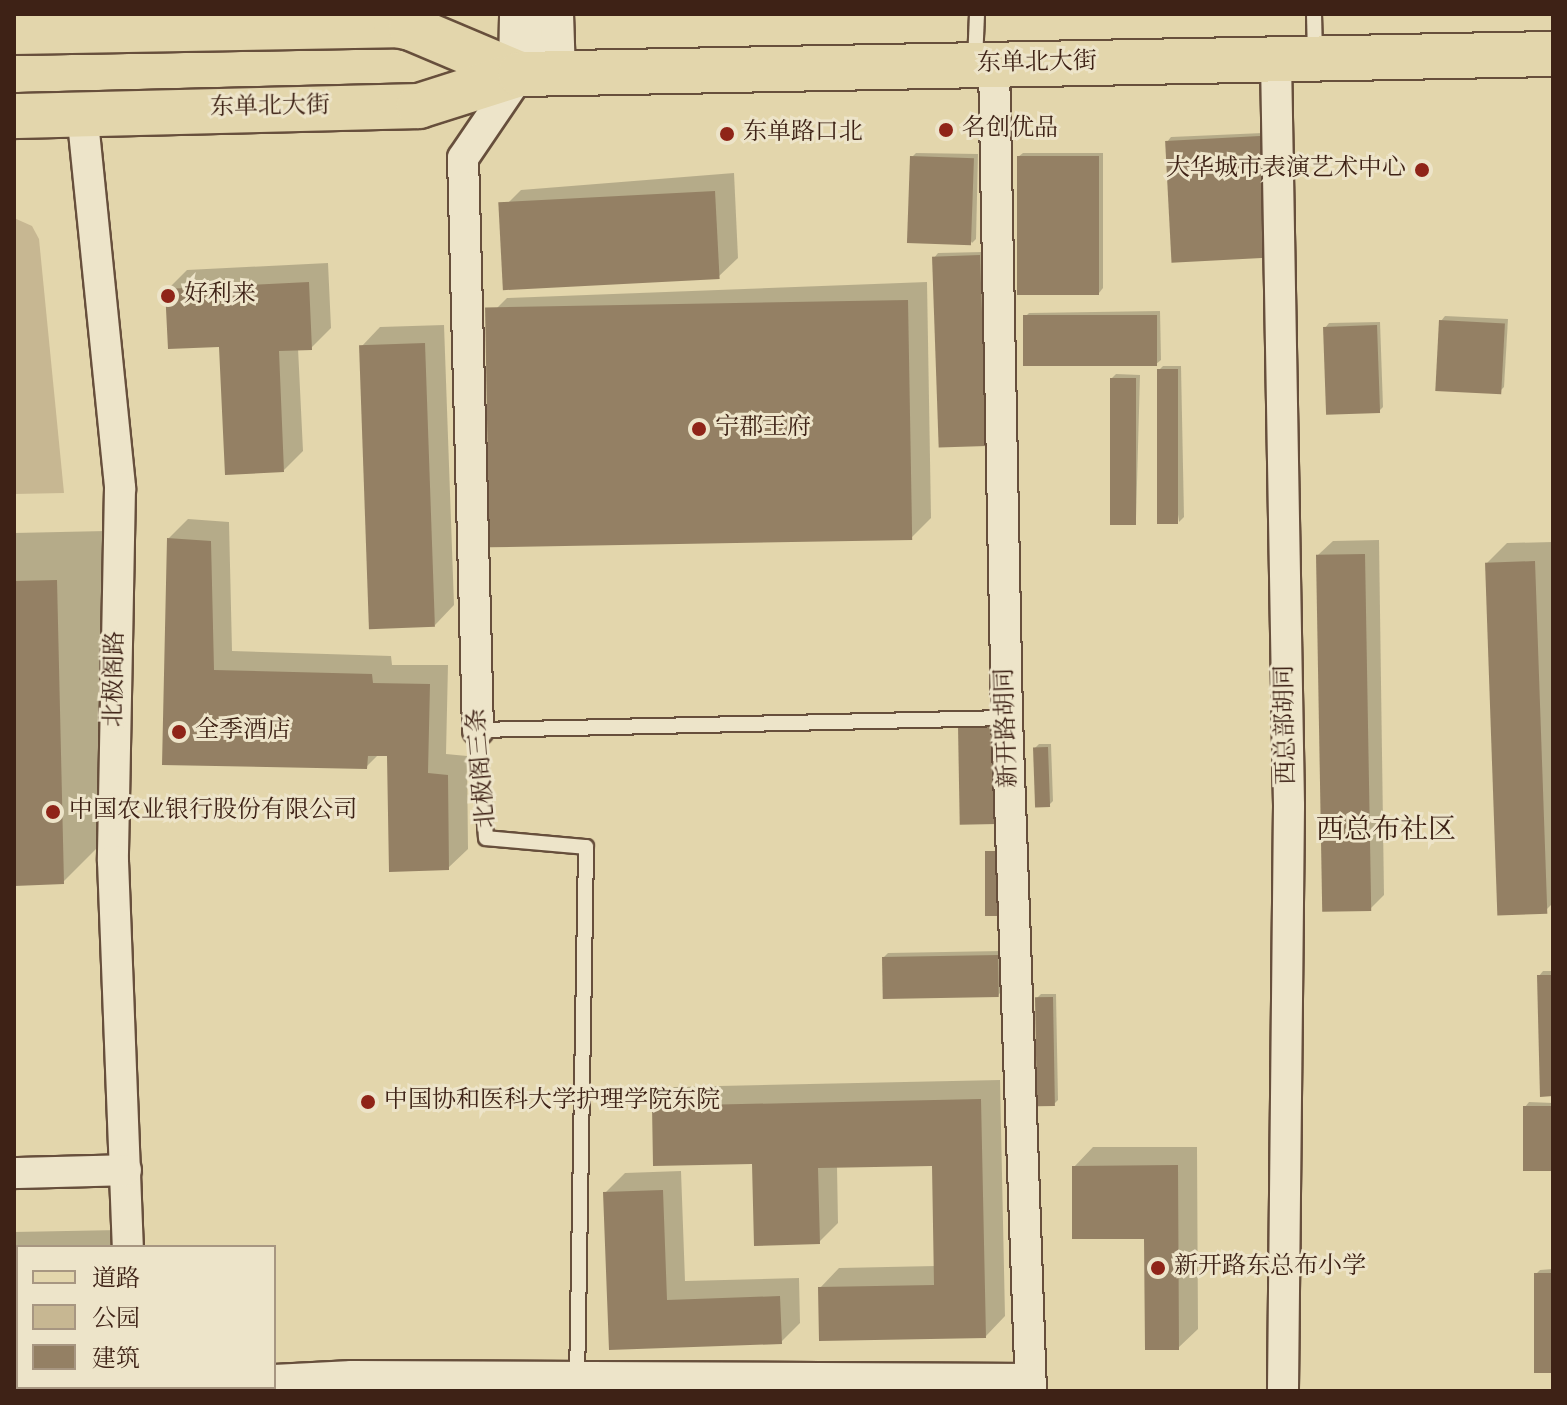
<!DOCTYPE html>
<meta charset="utf-8">
<style>
body{margin:0}
#map{position:relative;width:1567px;height:1405px;overflow:hidden;background:#e3d6ac;font-family:Vollkorn,"Noto Serif SC",serif}
div>[style]{position:absolute}
[style*='--x']{left:calc(var(--x)*1px);top:calc(var(--y)*1px);width:calc(var(--w)*1px);rotate:calc(var(--a)*1deg)}
.green>*{inset:0;background:#c7b792}
.shadow>*{inset:0;background:#0003;transform-origin:0 0}
.building>*{inset:0;background:#948064;transform-origin:0 0}
.roads{filter:drop-shadow(2px 0 #674f3c) drop-shadow(-2px 0 #674f3c) drop-shadow(0 2px #674f3c) drop-shadow(0 -2px #674f3c)}
.lane>*{height:14px;margin:-7px;padding:0 7px;transform-origin:7px;border-radius:7px;background:#ede4c9}
.street>*{height:30px;margin:-15px;padding:0 15px;transform-origin:15px;border-radius:15px;background:#ede4c9}
.secondary>*{height:42px;margin:-21px;padding:0 21px;transform-origin:21px;border-radius:21px;background:#ede4c9}
.primary>*{height:44px;margin:-22px;padding:0 22px;transform-origin:22px;border-radius:22px;background:#e3d6ac}
.dots>*{width:22px;height:22px;translate:-50% -50%;box-sizing:border-box;border:4px solid #ede4c9;border-radius:50%}
span{translate:-50% -50%;white-space:nowrap;text-align:center;line-height:1.15;-webkit-text-stroke:6px #ede4c9;paint-order:stroke}
.street-label{font-size:24px;color:#3e2216}
.poi-label{font-size:24px;color:#3e2216}
.left{translate:0 -50%;text-align:left}
.right{translate:-100% -50%;text-align:right}
.quarter-label{font-size:28px;color:#3e2216}
.frame{position:absolute;inset:0;border:16px solid #3e2216;pointer-events:none}
.legend{position:absolute;left:16px;top:1245px;width:260px;height:144px;box-sizing:border-box;background:#ede4c9;border:2px solid #a79681;margin:0;padding:10px 14px;list-style:none;font-size:24px;color:#3e2216}
.legend li{display:flex;align-items:center;gap:16px;height:40px}
.legend b{width:40px;border:2px solid #a79681}
</style>
<div id="map">
<div class="green">
<div style="clip-path:polygon(14px 218px,32px 226px,39px 239px,64px 493px,14px 494px)"></div>
</div>
<div class="shadow">
<div style="clip-path:polygon(1263px 133px,1269px 251px,1167px 142px,1171px 137px)"></div>
<div style="clip-path:polygon(916px 153px,978px 154px,976px 239px,972px 243px,912px 157px)"></div>
<div style="clip-path:polygon(1023px 153px,1103px 153px,1103px 288px,1099px 293px,1018px 157px)"></div>
<div style="clip-path:polygon(734px 173px,738px 258px,718px 277px,501px 210px,521px 190px)"></div>
<div style="clip-path:polygon(983px 252px,991px 440px,934px 258px,938px 253px)"></div>
<div style="clip-path:polygon(328px 263px,331px 328px,311px 348px,298px 348px,303px 451px,284px 470px,221px 345px,168px 289px,187px 270px)"></div>
<div style="clip-path:polygon(927px 282px,931px 518px,911px 538px,487px 318px,507px 298px)"></div>
<div style="clip-path:polygon(1160px 311px,1161px 360px,1156px 364px,1025px 317px,1029px 313px)"></div>
<div style="clip-path:polygon(1445px 316px,1508px 319px,1504px 387px,1500px 391px,1441px 321px)"></div>
<div style="clip-path:polygon(1380px 322px,1383px 407px,1379px 411px,1325px 328px,1329px 323px)"></div>
<div style="clip-path:polygon(444px 325px,454px 605px,435px 625px,361px 347px,380px 327px)"></div>
<div style="clip-path:polygon(1163px 366px,1181px 366px,1184px 517px,1179px 522px,1159px 370px)"></div>
<div style="clip-path:polygon(1116px 374px,1140px 375px,1136px 519px,1132px 524px,1112px 378px)"></div>
<div style="clip-path:polygon(188px 519px,229px 522px,232px 651px,391px 656px,392px 665px,448px 665px,446px 754px,467px 756px,468px 849px,448px 868px,389px 754px,379px 754px,366px 767px,164px 763px,169px 538px)"></div>
<div style="clip-path:polygon(106px 531px,113px 832px,63px 882px,14px 884px,14px 533px)"></div>
<div style="clip-path:polygon(1379px 540px,1384px 895px,1369px 910px,1318px 555px,1333px 541px)"></div>
<div style="clip-path:polygon(1553px 542px,1553px 903px,1544px 912px,1487px 563px,1507px 543px)"></div>
<div style="clip-path:polygon(1039px 744px,1051px 744px,1053px 801px,1049px 805px,1035px 748px)"></div>
<div style="clip-path:polygon(1002px 951px,1002px 991px,998px 995px,884px 957px,888px 953px)"></div>
<div style="clip-path:polygon(1543px 971px,1553px 971px,1553px 1094px,1539px 976px)"></div>
<div style="clip-path:polygon(1041px 994px,1056px 994px,1058px 1100px,1054px 1104px,1037px 998px)"></div>
<div style="clip-path:polygon(1000px 1080px,1005px 1316px,986px 1336px,820px 1288px,839px 1268px,936px 1266px,934px 1164px,837px 1166px,838px 1223px,819px 1242px,754px 1162px,654px 1107px,674px 1087px)"></div>
<div style="clip-path:polygon(1529px 1102px,1553px 1103px,1553px 1170px,1525px 1107px)"></div>
<div style="clip-path:polygon(1093px 1147px,1197px 1147px,1198px 1329px,1178px 1348px,1146px 1237px,1074px 1167px)"></div>
<div style="clip-path:polygon(681px 1171px,685px 1281px,799px 1278px,800px 1323px,781px 1342px,611px 1348px,605px 1193px,625px 1173px)"></div>
<div style="clip-path:polygon(119px 1230px,119px 1247px,18px 1247px,18px 1288px,14px 1288px,14px 1232px)"></div>
<div style="clip-path:polygon(1553px 1269px,1553px 1370px,1536px 1274px,1540px 1270px)"></div>
<div style="left:49px;top:1387px;width:63px;height:4px"></div>
</div>
<div class="building">
<div style="left:1260px;top:136px;width:122px;height:95px;rotate:87deg"></div>
<div style="left:910px;top:156px;width:64px;height:87px;rotate:2deg"></div>
<div style="left:1017px;top:156px;width:82px;height:139px"></div>
<div style="left:715px;top:191px;width:88px;height:217px;rotate:87deg"></div>
<div style="left:980px;top:255px;width:191px;height:48px;rotate:88deg"></div>
<div style="clip-path:polygon(309px 282px,312px 350px,279px 351px,284px 472px,225px 475px,219px 347px,168px 349px,165px 289px)"></div>
<div style="left:908px;top:300px;width:240px;height:423px;rotate:89deg"></div>
<div style="left:1157px;top:315px;width:51px;height:134px;rotate:90deg"></div>
<div style="left:1439px;top:320px;width:66px;height:71px;rotate:3deg"></div>
<div style="left:1377px;top:325px;width:88px;height:54px;rotate:88deg"></div>
<div style="left:425px;top:343px;width:284px;height:66px;rotate:88deg"></div>
<div style="left:1157px;top:369px;width:21px;height:155px"></div>
<div style="left:1110px;top:378px;width:26px;height:147px"></div>
<div style="clip-path:polygon(167px 538px,211px 541px,214px 670px,372px 674px,373px 683px,430px 684px,428px 773px,448px 775px,449px 870px,389px 872px,387px 756px,368px 756px,367px 769px,162px 765px)"></div>
<div style="left:1365px;top:554px;width:357px;height:49px;rotate:89deg"></div>
<div style="left:1535px;top:561px;width:353px;height:50px;rotate:88deg"></div>
<div style="clip-path:polygon(57px 580px,64px 884px,14px 886px,14px 581px)"></div>
<div style="left:995px;top:725px;width:99px;height:37px;rotate:89deg"></div>
<div style="left:1048px;top:747px;width:60px;height:15px;rotate:88deg"></div>
<div style="left:985px;top:851px;width:18px;height:65px"></div>
<div style="left:998px;top:955px;width:42px;height:116px;rotate:89deg"></div>
<div style="clip-path:polygon(1537px 975px,1553px 975px,1553px 1096px,1540px 1097px)"></div>
<div style="left:1053px;top:997px;width:109px;height:18px;rotate:89deg"></div>
<div style="clip-path:polygon(981px 1099px,986px 1338px,819px 1341px,818px 1287px,934px 1285px,932px 1166px,818px 1168px,820px 1244px,754px 1246px,752px 1164px,653px 1166px,652px 1106px)"></div>
<div style="left:1523px;top:1106px;width:30px;height:65px"></div>
<div style="clip-path:polygon(1178px 1165px,1179px 1350px,1145px 1350px,1144px 1239px,1072px 1239px,1072px 1166px)"></div>
<div style="clip-path:polygon(663px 1190px,667px 1300px,780px 1296px,782px 1344px,609px 1350px,603px 1192px)"></div>
<div style="left:14px;top:1246px;width:4px;height:44px"></div>
<div style="left:1534px;top:1273px;width:19px;height:100px"></div>
<div style="left:47px;top:1387px;width:51px;height:4px"></div>
</div>
<div class="roads">
<div class="lane">
<div style="--x:1314;--y:14;--w:40;--a:88.6"></div>
<div style="--x:975;--y:62;--w:48;--a:-87.6"></div>
<div style="--x:577;--y:1381;--w:534;--a:-89.03"></div>
<div style="--x:586;--y:847;--w:100;--a:-174.9"></div>
<div style="--x:486;--y:838;--w:108;--a:-94.2"></div>
<div style="--x:478;--y:730;--w:529;--a:-1.3"></div>
</div>
<div class="street">
<div style="--x:1276;--y:60;--w:746;--a:89"></div>
<div style="--x:1289;--y:806;--w:585;--a:90.59"></div>
<div style="--x:994;--y:65;--w:653;--a:88.86"></div>
<div style="--x:1007;--y:718;--w:673;--a:87.96"></div>
<div style="--x:82;--y:112;--w:378;--a:84.2"></div>
<div style="--x:120;--y:488;--w:373;--a:91.1"></div>
<div style="--x:113;--y:861;--w:386;--a:87.8"></div>
<div style="--x:478;--y:730;--w:572;--a:-91.5"></div>
<div style="--x:463;--y:158;--w:102;--a:-55.8"></div>
<div style="--x:14;--y:1173;--w:112;--a:-1.5"></div>
<div style="--x:274;--y:1380;--w:78;--a:-2.9"></div>
<div style="--x:352;--y:1376;--w:678;--a:0.25"></div>
<div style="--x:132;--y:1387;--w:4;--a:76"></div>
</div>
<div class="secondary">
<div style="--x:552;--y:14;--w:60;--a:88.1"></div>
<div style="--x:520;--y:74;--w:60;--a:-89"></div>
</div>
<div class="primary">
<div style="--x:14;--y:32;--w:382;--a:-1"></div>
<div style="--x:396;--y:25;--w:15;--a:11"></div>
<div style="--x:411;--y:28;--w:118;--a:22.9"></div>
<div style="--x:14;--y:116;--w:405;--a:-1.4"></div>
<div style="--x:419;--y:106;--w:106;--a:-17.6"></div>
<div style="--x:520;--y:74;--w:1033;--a:-1.11"></div>
</div>
</div>
<div class="dots">
<div style="left:946px;top:130px;background:#8f2418"></div>
<div style="left:727px;top:134px;background:#8f2418"></div>
<div style="left:1422px;top:170px;background:#8f2418"></div>
<div style="left:168px;top:296px;background:#8f2418"></div>
<div style="left:699px;top:429px;background:#8f2418"></div>
<div style="left:179px;top:732px;background:#8f2418"></div>
<div style="left:53px;top:812px;background:#8f2418"></div>
<div style="left:368px;top:1102px;background:#8f2418"></div>
<div style="left:1158px;top:1268px;background:#8f2418"></div>
</div>
<div class="street-label">
<span style="left:1037px;top:64px;rotate:-1deg">东单北大街</span>
<span style="left:270px;top:108px;rotate:-1deg">东单北大街</span>
<span style="left:116px;top:679px;rotate:-89deg">北极阁路</span>
<span style="left:1287px;top:725px;rotate:-91deg">西总部胡同</span>
<span style="left:1008px;top:728px;rotate:-92deg">新开路胡同</span>
<span style="left:483px;top:768px;rotate:-95deg">北极阁三条</span>
</div>
<div class="poi-label">
<span class="left" style="left:962px;top:130px">名创优品</span>
<span class="left" style="left:743px;top:134px">东单路口北</span>
<span class="right" style="left:1406px;top:170px">大华城市表演艺术中心</span>
<span class="left" style="left:184px;top:296px">好利来</span>
<span class="left" style="left:715px;top:429px">宁郡王府</span>
<span class="left" style="left:195px;top:732px">全季酒店</span>
<span class="left" style="left:69px;top:812px">中国农业银行股份有限公司</span>
<span class="left" style="left:384px;top:1102px">中国协和医科大学护理学院东院</span>
<span class="left" style="left:1174px;top:1268px">新开路东总布小学</span>
</div>
<div class="quarter-label">
<span style="left:1386px;top:831px">西总布社区</span>
</div>
<div class="frame"></div>
<ul class="legend">
<li><b style="height:10px;background:#e3d6ac"></b>道路</li>
<li><b style="height:22px;background:#c7b792"></b>公园</li>
<li><b style="height:22px;background:#948064"></b>建筑</li>
</ul>
</div>
